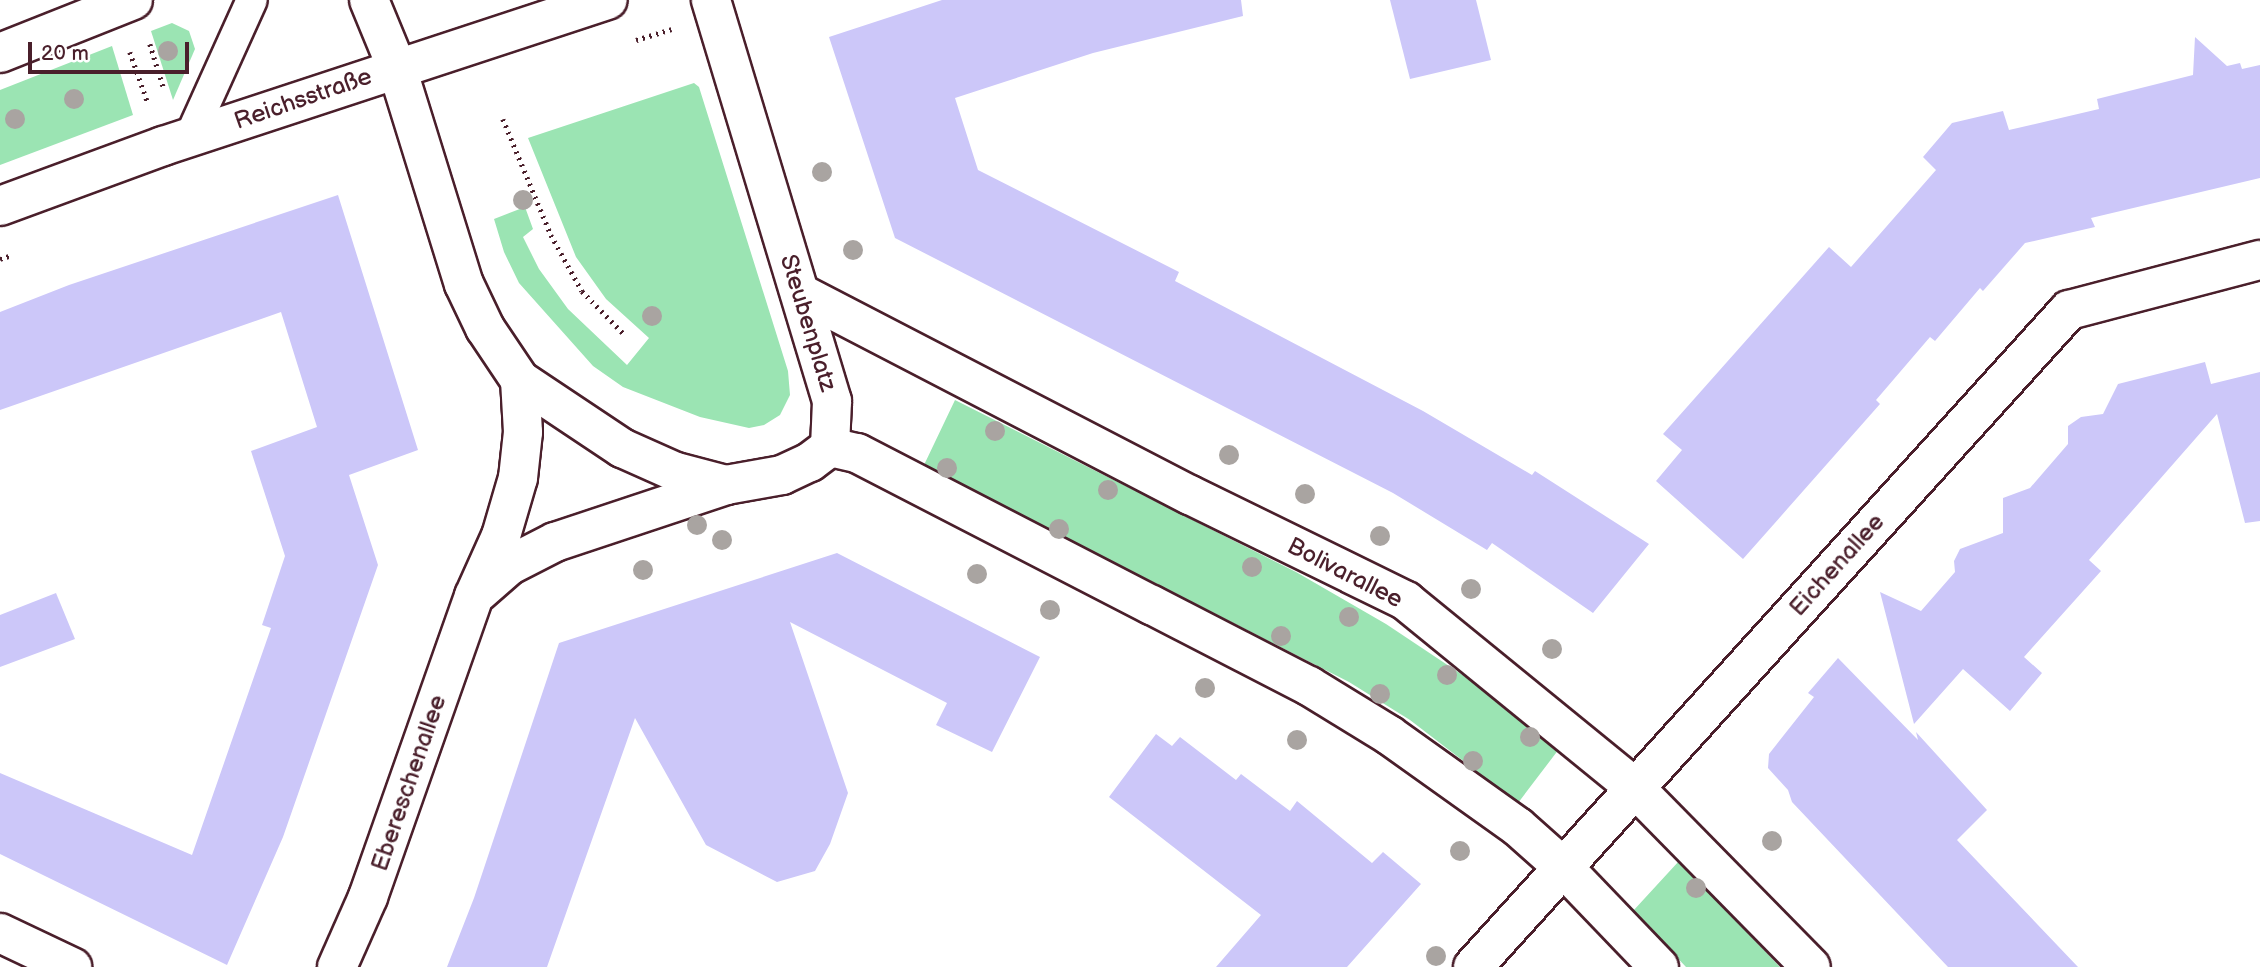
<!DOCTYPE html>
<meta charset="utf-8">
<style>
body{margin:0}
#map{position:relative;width:2260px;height:967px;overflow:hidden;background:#fff;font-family:"Balsamiq Sans",sans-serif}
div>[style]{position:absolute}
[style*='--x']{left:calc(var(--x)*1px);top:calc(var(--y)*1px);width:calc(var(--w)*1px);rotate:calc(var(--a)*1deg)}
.green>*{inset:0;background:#9be4b3}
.building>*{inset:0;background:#ccc7f9}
.path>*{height:4.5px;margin-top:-2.25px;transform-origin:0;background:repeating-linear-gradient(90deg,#4a1f2b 0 2px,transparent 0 7px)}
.roads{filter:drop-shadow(2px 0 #4a1f2b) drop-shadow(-2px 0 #4a1f2b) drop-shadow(0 2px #4a1f2b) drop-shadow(0 -2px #4a1f2b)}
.service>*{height:30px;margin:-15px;padding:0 15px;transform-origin:15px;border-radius:15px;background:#fff}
.minor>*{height:38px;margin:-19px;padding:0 19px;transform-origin:19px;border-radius:19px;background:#fff}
.tertiary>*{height:38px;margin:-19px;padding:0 19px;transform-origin:19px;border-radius:19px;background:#fff}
.secondary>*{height:38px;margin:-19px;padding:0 19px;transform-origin:19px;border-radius:19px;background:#fff}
.trees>*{width:20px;height:20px;margin:-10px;border-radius:50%;background:#a9a4a1}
span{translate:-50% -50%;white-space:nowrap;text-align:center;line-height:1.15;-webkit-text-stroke:7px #fff;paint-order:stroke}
.street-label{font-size:24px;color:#4a1f2b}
.scale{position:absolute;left:28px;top:42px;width:161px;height:32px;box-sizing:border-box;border:4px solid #4a1f2b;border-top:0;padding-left:9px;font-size:21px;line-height:24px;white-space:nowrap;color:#4a1f2b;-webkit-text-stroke:5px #fff;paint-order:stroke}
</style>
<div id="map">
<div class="green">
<div style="clip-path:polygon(172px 23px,189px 31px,195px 49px,173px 100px,151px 31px)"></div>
<div style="clip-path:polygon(112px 46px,133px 115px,0 165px,0 90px)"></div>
<div style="clip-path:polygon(694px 83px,699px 87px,788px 371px,790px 395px,780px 415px,764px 425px,749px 428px,700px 417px,623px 387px,593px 366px,519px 283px,504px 252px,494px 219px,525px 207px,533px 229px,523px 237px,539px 269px,568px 309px,627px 365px,649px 338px,606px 299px,576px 257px,528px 138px)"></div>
<div style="clip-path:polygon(955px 400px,1296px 572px,1386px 624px,1506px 704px,1559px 749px,1518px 803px,1410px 720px,1349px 682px,924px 465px)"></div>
<div style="clip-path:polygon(1679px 861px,1780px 967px,1781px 967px,1686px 967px,1633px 911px)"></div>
</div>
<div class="building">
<div style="clip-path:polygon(942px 0,1241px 0,1243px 16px,1093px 53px,955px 98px,978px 170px,1179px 272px,1175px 281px,1423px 411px,1532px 475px,1535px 471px,1649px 544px,1593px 613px,1492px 543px,1487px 550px,1393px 493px,895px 238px,829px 37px)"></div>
<div style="clip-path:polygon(1390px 0,1476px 0,1491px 60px,1410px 79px)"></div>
<div style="clip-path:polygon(2195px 37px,2227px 66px,2240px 63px,2242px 69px,2260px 65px,2260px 178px,2091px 218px,2095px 227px,2025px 243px,1983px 291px,1980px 288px,1935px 341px,1930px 337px,1876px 400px,1880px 404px,1743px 559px,1656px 481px,1682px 450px,1663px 434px,1829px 247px,1851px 267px,1936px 170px,1923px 157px,1952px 123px,2003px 111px,2009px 130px,2099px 109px,2097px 99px,2193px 75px)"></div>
<div style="clip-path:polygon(338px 195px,418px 450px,349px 475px,378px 565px,283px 837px,227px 965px,0 854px,0 773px,192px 855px,271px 628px,262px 625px,285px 556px,251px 451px,317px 427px,281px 312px,0 410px,0 312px,69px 285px)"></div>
<div style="clip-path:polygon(2205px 362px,2211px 384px,2260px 372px,2260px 521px,2245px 523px,2217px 414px,2089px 560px,2101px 571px,2024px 657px,2042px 673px,2010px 711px,1963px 669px,1914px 724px,1880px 592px,1921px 611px,1955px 572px,1954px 561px,1960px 549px,2003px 533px,2003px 498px,2030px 488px,2068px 444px,2068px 426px,2081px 417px,2103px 414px,2118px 384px)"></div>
<div style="clip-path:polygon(837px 553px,1040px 657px,992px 752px,936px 725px,947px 703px,790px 622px,848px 793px,830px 844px,815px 871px,777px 882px,706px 845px,635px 718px,547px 967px,447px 967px,474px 898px,559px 643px)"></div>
<div style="clip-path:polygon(56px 593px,75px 639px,0 667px,0 615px)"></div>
<div style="clip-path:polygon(1838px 658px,1918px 740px,1916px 732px,1987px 810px,1957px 840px,2078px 967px,1948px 967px,1792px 802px,1788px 790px,1768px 768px,1769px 754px,1814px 697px,1808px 693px)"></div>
<div style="clip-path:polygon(1156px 734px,1172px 746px,1180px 737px,1236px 780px,1241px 774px,1290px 811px,1297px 801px,1372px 863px,1383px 852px,1421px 884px,1347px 967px,1216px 967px,1261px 915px,1109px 797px)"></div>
</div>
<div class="path">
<div style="--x:636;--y:40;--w:37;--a:-17"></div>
<div style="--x:150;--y:44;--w:47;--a:72.7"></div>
<div style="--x:130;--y:52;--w:54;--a:70.6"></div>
<div style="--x:503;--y:119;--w:126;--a:67.5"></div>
<div style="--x:551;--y:235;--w:64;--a:61"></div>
<div style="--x:582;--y:291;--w:62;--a:45.7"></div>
<div style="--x:0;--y:259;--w:13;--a:-18"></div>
</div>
<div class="roads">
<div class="service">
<div style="--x:190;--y:137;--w:150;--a:-65.7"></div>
</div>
<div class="minor">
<div style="--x:479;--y:592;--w:41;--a:-41.1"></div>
<div style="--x:510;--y:565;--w:51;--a:-27.1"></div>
<div style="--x:555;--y:542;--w:180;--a:-18.4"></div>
<div style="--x:0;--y:933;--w:80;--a:25.3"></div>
<div style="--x:337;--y:967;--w:77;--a:-66.1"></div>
<div style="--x:368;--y:897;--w:319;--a:-70.6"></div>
<div style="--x:474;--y:596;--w:66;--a:-65.8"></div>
<div style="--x:501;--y:536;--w:60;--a:-73.7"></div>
<div style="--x:518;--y:478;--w:46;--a:-83.8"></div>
<div style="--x:523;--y:432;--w:52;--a:-93.3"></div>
<div style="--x:1473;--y:967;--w:887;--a:-47.79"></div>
<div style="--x:2069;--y:310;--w:197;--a:-14.7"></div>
</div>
<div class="tertiary">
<div style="--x:397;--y:68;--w:226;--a:72.8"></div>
<div style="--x:464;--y:284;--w:49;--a:64.5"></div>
<div style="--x:485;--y:328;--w:63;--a:56.1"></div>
<div style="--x:520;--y:380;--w:123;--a:33.7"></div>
<div style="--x:622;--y:448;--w:59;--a:24"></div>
<div style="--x:676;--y:472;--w:52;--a:14.6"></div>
<div style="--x:726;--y:485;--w:57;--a:-10.1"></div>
<div style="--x:782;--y:475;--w:31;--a:-25"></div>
<div style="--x:810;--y:462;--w:25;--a:-37"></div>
<div style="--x:830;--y:447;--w:46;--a:-87.5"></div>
<div style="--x:832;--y:401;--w:419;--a:-106.8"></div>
<div style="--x:800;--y:293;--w:439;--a:27.4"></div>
<div style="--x:1190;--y:495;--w:241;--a:26.1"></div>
<div style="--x:1406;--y:601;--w:294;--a:39.2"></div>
<div style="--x:1634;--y:787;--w:252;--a:45.5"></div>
<div style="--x:830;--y:447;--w:28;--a:13"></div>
<div style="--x:857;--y:453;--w:332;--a:27.3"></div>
<div style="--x:1152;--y:605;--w:177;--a:27.3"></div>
<div style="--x:1309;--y:686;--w:94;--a:31.5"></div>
<div style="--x:1389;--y:735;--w:158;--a:35.5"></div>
<div style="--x:1518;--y:827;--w:59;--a:41.6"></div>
<div style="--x:1562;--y:866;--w:140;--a:46.2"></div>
</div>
<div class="secondary">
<div style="--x:369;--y:0;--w:74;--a:67.6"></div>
<div style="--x:0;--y:53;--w:143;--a:-21.7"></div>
<div style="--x:0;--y:206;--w:174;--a:-20.2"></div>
<div style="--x:163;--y:146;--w:468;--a:-18.2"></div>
</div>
</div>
<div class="trees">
<div style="left:168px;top:51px"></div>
<div style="left:74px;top:99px"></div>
<div style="left:15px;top:119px"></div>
<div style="left:822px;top:172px"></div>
<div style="left:523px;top:200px"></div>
<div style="left:853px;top:250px"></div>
<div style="left:652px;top:316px"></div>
<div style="left:995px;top:431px"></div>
<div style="left:1229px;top:455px"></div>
<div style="left:947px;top:468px"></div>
<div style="left:1108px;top:490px"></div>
<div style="left:1305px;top:494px"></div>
<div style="left:697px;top:525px"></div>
<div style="left:1059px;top:529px"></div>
<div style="left:1380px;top:536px"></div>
<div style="left:722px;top:540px"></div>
<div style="left:1252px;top:567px"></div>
<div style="left:643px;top:570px"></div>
<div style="left:977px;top:574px"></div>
<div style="left:1471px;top:589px"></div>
<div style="left:1050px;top:610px"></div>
<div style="left:1349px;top:617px"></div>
<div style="left:1281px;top:636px"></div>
<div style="left:1552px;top:649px"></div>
<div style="left:1447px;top:675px"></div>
<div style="left:1205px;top:688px"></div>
<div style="left:1380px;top:694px"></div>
<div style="left:1530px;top:737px"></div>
<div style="left:1297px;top:740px"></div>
<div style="left:1473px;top:761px"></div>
<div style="left:1772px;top:841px"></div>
<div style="left:1460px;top:851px"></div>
<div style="left:1696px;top:888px"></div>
<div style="left:1436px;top:956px"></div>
</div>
<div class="street-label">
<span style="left:303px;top:99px;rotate:-19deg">Reichsstraße</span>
<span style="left:808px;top:323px;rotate:73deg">Steubenplatz</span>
<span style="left:1837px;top:565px;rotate:-48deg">Eichenallee</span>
<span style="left:1345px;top:573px;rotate:27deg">Bolivarallee</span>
<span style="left:409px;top:783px;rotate:-71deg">Ebereschenallee</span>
</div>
<div class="scale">20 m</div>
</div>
